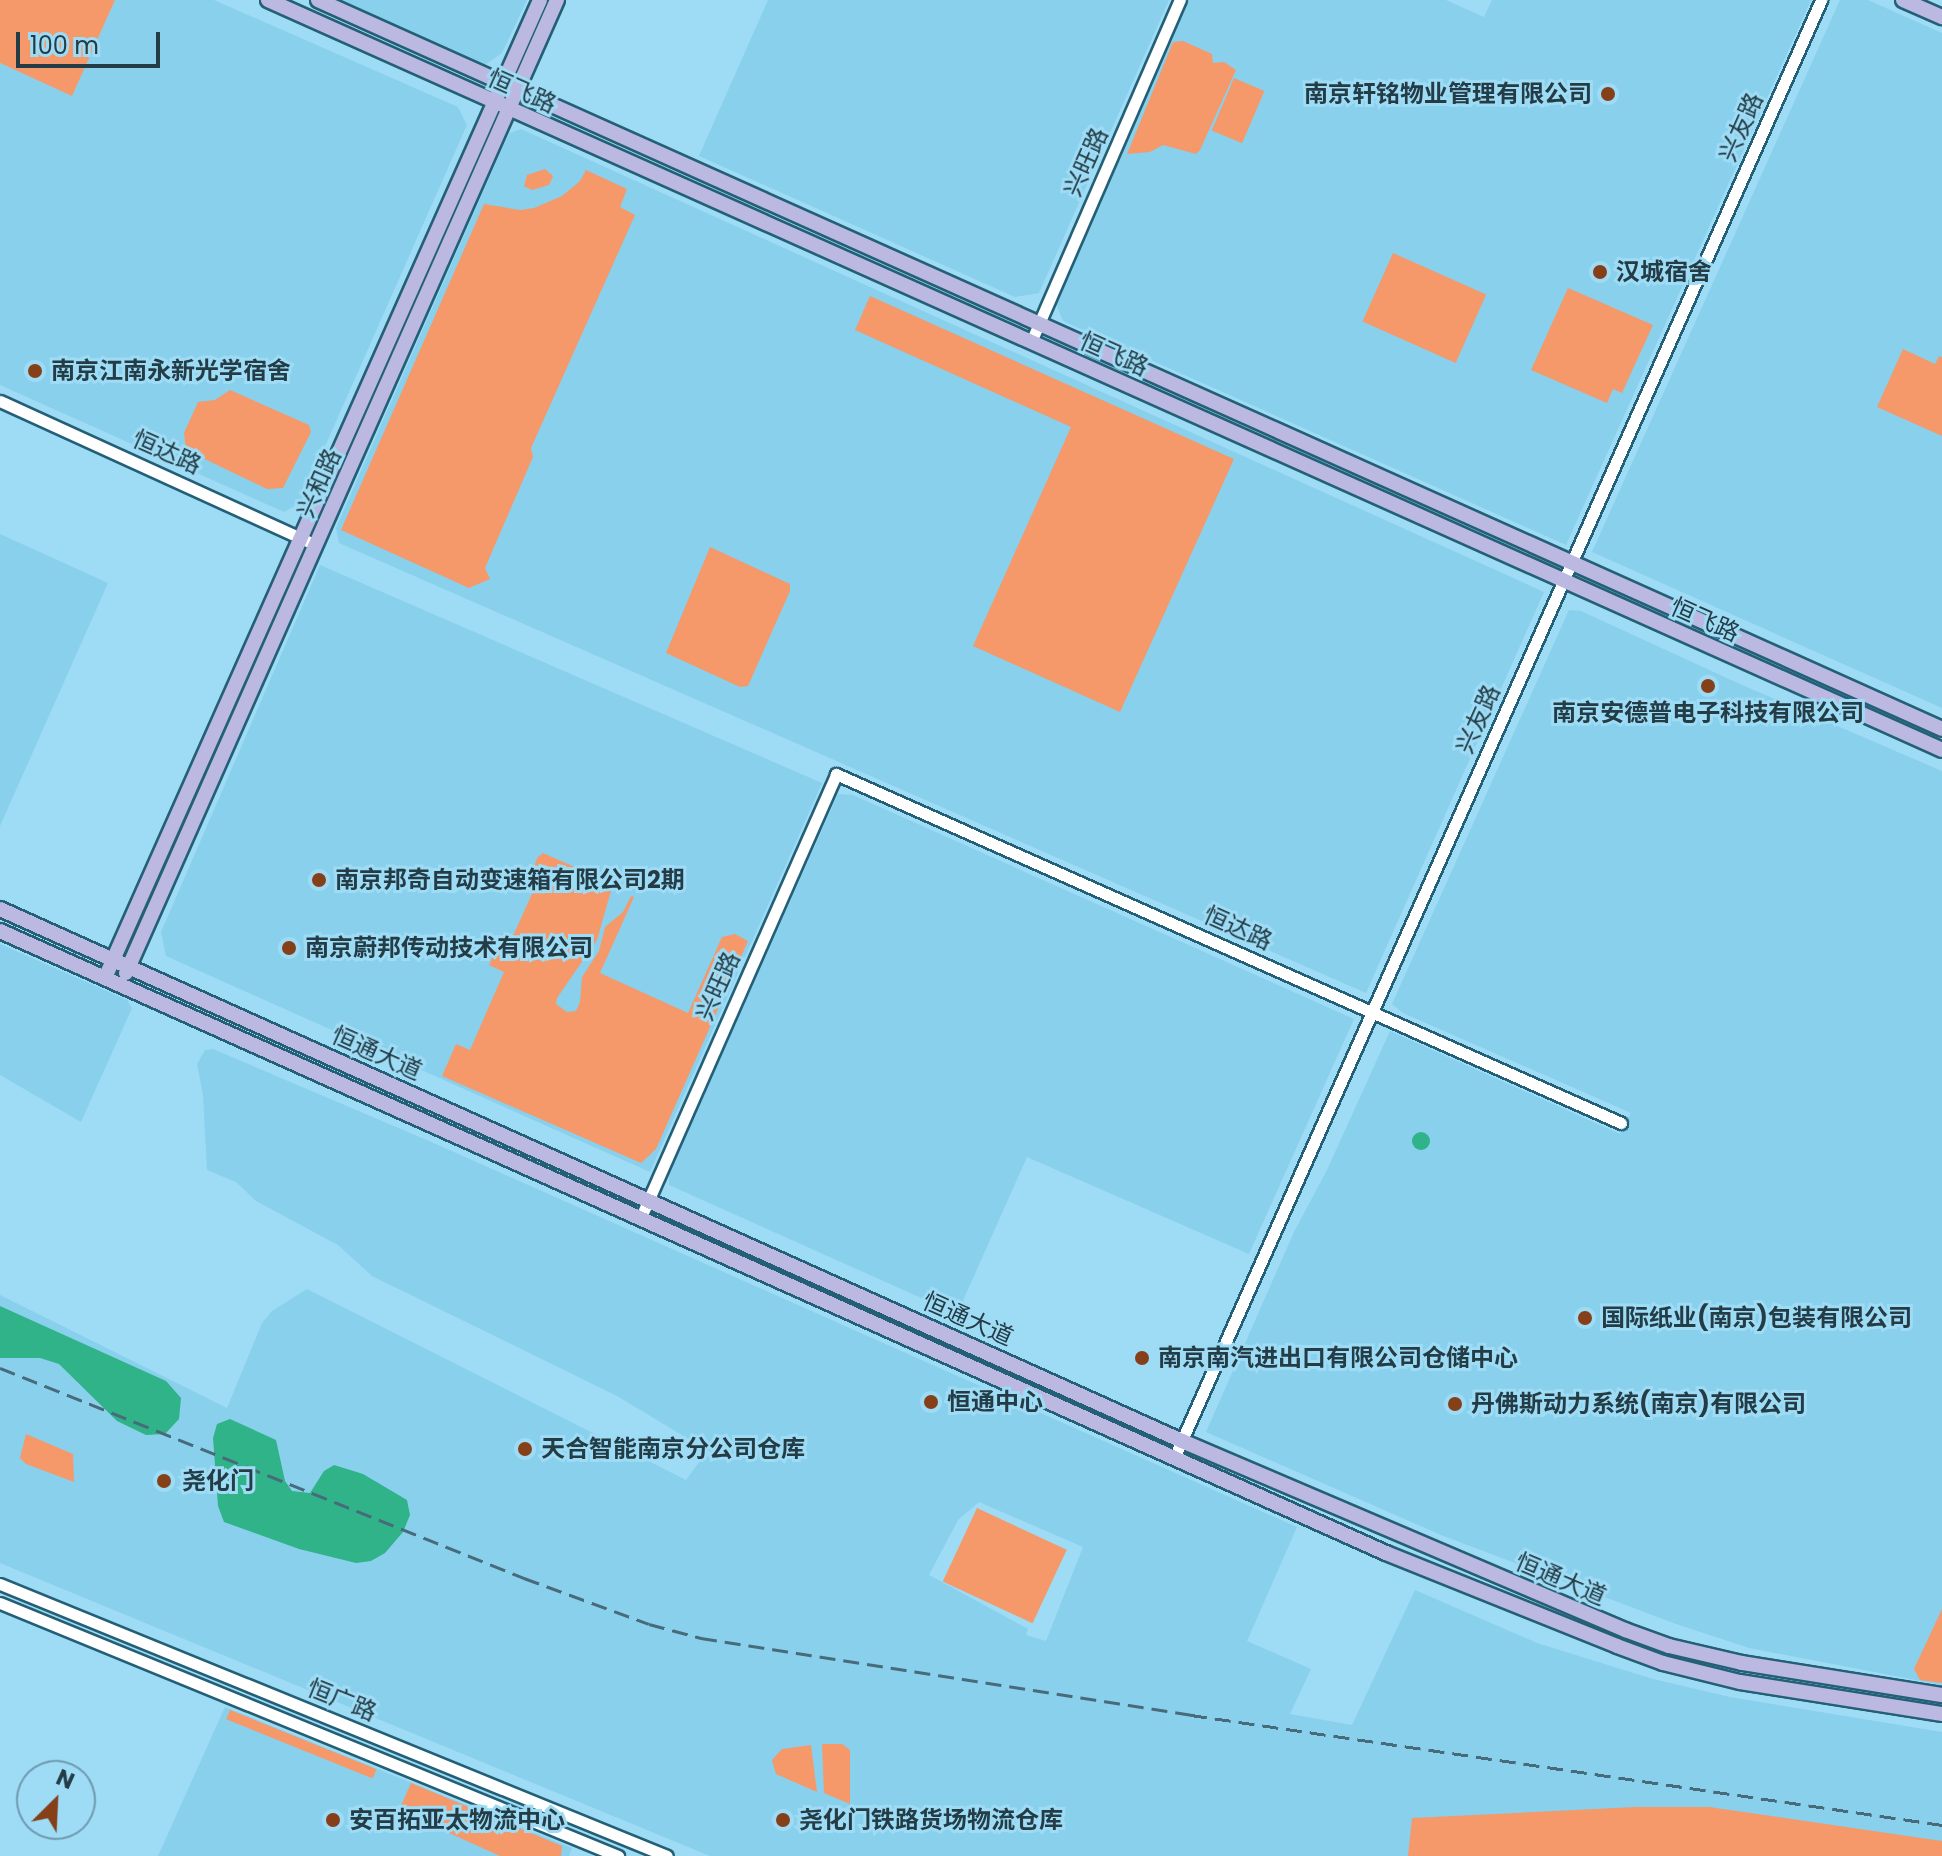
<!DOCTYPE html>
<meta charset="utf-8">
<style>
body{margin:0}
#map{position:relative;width:1942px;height:1856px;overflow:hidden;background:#9edbf5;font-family:Poppins,"Noto Sans SC",sans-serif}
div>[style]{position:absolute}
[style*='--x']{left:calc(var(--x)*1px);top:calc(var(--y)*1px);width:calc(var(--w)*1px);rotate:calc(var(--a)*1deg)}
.built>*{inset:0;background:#89d0ed}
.green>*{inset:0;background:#f5986a;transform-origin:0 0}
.water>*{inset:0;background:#30b388}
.round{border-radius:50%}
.roads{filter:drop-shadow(2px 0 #236077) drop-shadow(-2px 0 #236077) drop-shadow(0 2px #236077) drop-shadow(0 -2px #236077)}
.minor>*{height:11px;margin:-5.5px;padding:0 5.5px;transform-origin:5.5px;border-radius:5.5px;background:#fff}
.major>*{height:14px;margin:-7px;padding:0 7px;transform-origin:7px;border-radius:7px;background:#bbb9e2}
.rail>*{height:3px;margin-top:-1.5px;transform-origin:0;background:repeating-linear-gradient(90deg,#476b7a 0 16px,transparent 0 24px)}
.dots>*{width:22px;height:22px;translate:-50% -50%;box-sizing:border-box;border:4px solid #9edbf5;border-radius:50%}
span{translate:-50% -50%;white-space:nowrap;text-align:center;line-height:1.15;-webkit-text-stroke:6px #9edbf5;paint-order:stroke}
.street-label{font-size:24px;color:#233c46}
.poi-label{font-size:24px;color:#233c46;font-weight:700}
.right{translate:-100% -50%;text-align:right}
.left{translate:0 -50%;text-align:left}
.north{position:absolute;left:16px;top:1760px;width:80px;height:80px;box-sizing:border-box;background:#9edbf5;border:2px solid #6d9baf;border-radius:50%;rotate:24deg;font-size:22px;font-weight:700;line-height:32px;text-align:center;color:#233c46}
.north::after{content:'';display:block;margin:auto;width:28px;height:36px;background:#853f19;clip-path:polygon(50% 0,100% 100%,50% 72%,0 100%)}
.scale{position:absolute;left:16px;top:32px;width:144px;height:36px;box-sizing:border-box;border:4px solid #233c46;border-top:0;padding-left:10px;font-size:24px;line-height:28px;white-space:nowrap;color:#233c46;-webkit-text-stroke:6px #9edbf5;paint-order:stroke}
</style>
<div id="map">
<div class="built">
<div style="clip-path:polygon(115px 0,214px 0,458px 107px,467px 125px,300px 503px,284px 512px,0 385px,0 63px,72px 95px)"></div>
<div style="clip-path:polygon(337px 0,527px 0,502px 53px,483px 66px)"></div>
<div style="clip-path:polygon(768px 0,1169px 0,1039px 293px,1015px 297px,699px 156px)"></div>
<div style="clip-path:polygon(1187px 0,1446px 0,1484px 17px,1492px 0,1811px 0,1566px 545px,1063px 321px,1056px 304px)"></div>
<div style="clip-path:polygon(1840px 0,1868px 0,1942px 33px,1942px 708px,1592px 552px)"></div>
<div style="clip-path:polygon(521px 129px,1544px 592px,1366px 993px,339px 543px,336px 528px,505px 142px,510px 133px)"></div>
<div style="clip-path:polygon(0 534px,108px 583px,0 826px)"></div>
<div style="clip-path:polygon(320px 565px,822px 783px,650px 1172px,166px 956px,161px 932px)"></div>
<div style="clip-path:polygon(1569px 610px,1581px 611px,1742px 685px,1942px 771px,1942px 1685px,1749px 1648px,1676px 1624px,1441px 1535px,1206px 1432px,1294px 1232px,1327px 1170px,1390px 1031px,1620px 1134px,1631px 1113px,1403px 1013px,1392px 1004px)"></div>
<div style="clip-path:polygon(838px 794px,853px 795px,1354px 1019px,1249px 1254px,1027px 1157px,957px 1314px,669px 1185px,669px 1174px)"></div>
<div style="clip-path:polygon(0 944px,127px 1000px,132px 1008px,81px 1122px,0 1075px)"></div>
<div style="clip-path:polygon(evenodd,213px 1049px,436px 1144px,1297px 1527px,1247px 1641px,1311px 1669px,1290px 1714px,1352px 1725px,1415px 1590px,1537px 1643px,1653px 1679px,1730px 1697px,1942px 1732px,1942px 1856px,710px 1856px,0 1563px,0 1295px,227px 1408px,262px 1323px,272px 1311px,307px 1289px,686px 1480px,703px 1457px,717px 1456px,617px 1396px,372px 1276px,338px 1245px,256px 1201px,236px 1182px,207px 1170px,203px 1095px,197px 1064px,205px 1050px,213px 1049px,979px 1502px,1083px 1547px,1046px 1641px,1026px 1635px,1028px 1629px,929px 1575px,958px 1520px,979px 1502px)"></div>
<div style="clip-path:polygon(225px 1707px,572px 1848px,569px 1856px,158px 1856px)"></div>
</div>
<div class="green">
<div style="clip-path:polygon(0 0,115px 0,72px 96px,0 63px)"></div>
<div style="clip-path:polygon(1183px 41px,1212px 54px,1213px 63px,1224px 62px,1236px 70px,1200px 150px,1196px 154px,1163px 145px,1150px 152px,1127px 154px,1173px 42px)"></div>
<div style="left:1234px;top:78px;width:33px;height:57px;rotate:23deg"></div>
<div style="clip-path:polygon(545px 169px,553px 176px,549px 185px,532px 190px,524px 186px,527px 175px)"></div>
<div style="clip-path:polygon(586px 170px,627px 189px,620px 207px,635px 215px,531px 448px,533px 457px,485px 568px,490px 579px,469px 588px,341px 530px,484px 204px,520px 210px,534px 208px,562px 196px,580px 181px)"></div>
<div style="left:1393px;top:253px;width:102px;height:75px;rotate:24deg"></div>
<div style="clip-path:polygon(1568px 288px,1653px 325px,1622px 393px,1613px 389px,1607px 403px,1531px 370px)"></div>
<div style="clip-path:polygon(870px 296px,1234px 459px,1120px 712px,973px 646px,1071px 427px,855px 330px)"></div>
<div style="clip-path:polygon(1903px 349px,1935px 364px,1939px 356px,1942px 357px,1942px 436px,1877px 407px)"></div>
<div style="clip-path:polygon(230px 390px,309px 425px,311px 432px,283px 488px,267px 489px,186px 450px,184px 433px,198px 402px,215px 400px)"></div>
<div style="clip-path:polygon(710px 547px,790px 584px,790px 591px,748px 686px,740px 687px,666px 653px)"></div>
<div style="clip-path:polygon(543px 853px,613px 884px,597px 940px,557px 998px,556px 1004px,567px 1012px,576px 1011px,580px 1002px,582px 977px,599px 951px,605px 927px,623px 912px,631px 896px,634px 897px,600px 973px,688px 1013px,722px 937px,735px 934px,748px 941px,656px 1149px,641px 1163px,442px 1076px,456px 1044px,470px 1050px,504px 972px,489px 965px,503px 933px,513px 936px,539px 878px,532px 874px,537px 858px)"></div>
<div style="clip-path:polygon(26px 1434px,73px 1454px,74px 1482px,26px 1464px,20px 1458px)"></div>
<div style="left:977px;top:1508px;width:99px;height:81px;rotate:25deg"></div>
<div style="clip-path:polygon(1942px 1609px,1942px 1683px,1920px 1680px,1914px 1669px)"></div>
<div style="left:230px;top:1710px;width:158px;height:10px;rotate:22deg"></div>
<div style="clip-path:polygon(822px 1744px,842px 1744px,850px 1750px,850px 1804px,824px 1793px)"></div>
<div style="clip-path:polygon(811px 1745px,817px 1792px,776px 1774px,772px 1760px,782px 1749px)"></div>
<div style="clip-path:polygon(411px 1783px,562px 1846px,561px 1856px,500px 1856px,438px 1828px,440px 1822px,406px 1806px,400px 1808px)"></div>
<div style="clip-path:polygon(1635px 1807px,1709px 1807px,1942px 1841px,1942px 1856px,1408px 1856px,1412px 1818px)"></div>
</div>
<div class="water">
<div class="round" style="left:1412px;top:1132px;width:18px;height:18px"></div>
<div style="clip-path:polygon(0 1306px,166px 1381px,181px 1398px,179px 1419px,165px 1434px,146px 1435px,117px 1421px,59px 1364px,40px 1358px,0 1358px)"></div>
<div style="clip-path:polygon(230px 1419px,276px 1440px,285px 1481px,292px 1491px,310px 1493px,324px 1471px,334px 1465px,363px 1474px,407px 1500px,410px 1515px,403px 1532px,385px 1553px,371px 1561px,356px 1563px,299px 1549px,224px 1522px,218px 1506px,213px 1438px,217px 1424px)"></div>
</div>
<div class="roads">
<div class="minor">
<div style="--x:1031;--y:342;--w:373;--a:-66.5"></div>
<div style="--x:0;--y:401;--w:347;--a:24.5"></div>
<div style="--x:641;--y:1217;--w:484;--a:-66.2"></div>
<div style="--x:836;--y:774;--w:859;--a:23.97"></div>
<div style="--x:1175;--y:1456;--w:1593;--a:-66.07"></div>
<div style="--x:0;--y:1584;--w:720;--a:22.19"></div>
<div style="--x:0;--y:1603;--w:668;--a:22.26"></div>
</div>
<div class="major">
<div style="--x:268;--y:0;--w:1834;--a:24.13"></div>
<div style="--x:318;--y:0;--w:1780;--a:24.17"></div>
<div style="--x:1903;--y:0;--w:43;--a:23.6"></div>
<div style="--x:0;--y:909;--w:1296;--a:24.23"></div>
<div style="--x:1182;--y:1441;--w:482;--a:23.1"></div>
<div style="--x:1625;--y:1630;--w:47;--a:20"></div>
<div style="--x:1669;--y:1646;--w:75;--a:13.1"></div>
<div style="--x:1742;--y:1663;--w:203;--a:9.1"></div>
<div style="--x:0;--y:931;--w:1519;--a:24.17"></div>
<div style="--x:1386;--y:1553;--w:249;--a:21.9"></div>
<div style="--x:1617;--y:1646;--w:49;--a:20.3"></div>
<div style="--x:1663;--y:1663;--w:79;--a:13.9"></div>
<div style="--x:1740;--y:1682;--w:205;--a:9"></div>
<div style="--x:126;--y:973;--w:1064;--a:-66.11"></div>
<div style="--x:105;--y:978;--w:1070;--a:-66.02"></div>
</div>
</div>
<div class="rail">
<div style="--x:0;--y:1368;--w:565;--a:21.84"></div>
<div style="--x:524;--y:1578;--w:133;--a:20.2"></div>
<div style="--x:649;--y:1624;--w:54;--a:15.1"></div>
<div style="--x:701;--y:1638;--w:496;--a:8.9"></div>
<div style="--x:1191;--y:1715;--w:759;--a:8.33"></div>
</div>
<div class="dots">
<div style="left:1608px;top:94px;background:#853f19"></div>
<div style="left:1600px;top:272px;background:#853f19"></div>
<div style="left:35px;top:371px;background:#853f19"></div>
<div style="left:1708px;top:686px;background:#853f19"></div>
<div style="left:319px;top:880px;background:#853f19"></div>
<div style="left:289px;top:948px;background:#853f19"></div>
<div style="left:1585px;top:1318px;background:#853f19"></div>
<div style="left:1142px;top:1358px;background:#853f19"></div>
<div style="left:931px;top:1402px;background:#853f19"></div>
<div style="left:1455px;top:1404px;background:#853f19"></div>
<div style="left:525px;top:1449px;background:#853f19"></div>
<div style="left:164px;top:1481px;background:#853f19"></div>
<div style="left:333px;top:1820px;background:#853f19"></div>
<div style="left:783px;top:1820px;background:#853f19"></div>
</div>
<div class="street-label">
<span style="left:522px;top:91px;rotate:24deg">恒飞路</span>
<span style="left:1741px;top:127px;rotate:-66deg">兴友路</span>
<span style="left:1086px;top:162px;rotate:-66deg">兴旺路</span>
<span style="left:1114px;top:354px;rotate:24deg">恒飞路</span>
<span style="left:167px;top:452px;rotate:24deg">恒达路</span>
<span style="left:319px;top:483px;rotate:-66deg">兴和路</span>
<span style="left:1705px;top:620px;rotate:24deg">恒飞路</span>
<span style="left:1478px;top:719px;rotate:-66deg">兴友路</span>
<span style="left:1238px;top:928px;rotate:24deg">恒达路</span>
<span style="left:718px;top:986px;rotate:-66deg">兴旺路</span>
<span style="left:377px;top:1053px;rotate:24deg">恒通大道</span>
<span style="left:968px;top:1319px;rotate:24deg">恒通大道</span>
<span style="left:1561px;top:1579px;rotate:23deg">恒通大道</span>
<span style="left:342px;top:1700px;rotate:22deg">恒广路</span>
</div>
<div class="poi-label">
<span class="right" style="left:1592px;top:94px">南京轩铭物业管理有限公司</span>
<span class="left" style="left:1616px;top:272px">汉城宿舍</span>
<span class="left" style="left:51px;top:371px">南京江南永新光学宿舍</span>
<span style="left:1708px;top:713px">南京安德普电子科技有限公司</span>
<span class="left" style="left:335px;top:880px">南京邦奇自动变速箱有限公司2期</span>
<span class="left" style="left:305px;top:948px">南京蔚邦传动技术有限公司</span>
<span class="left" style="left:1601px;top:1318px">国际纸业(南京)包装有限公司</span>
<span class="left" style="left:1158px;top:1358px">南京南汽进出口有限公司仓储中心</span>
<span class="left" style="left:947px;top:1402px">恒通中心</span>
<span class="left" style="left:1471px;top:1404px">丹佛斯动力系统(南京)有限公司</span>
<span class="left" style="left:541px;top:1449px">天合智能南京分公司仓库</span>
<span class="left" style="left:182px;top:1481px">尧化门</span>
<span class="left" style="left:349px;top:1820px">安百拓亚太物流中心</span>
<span class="left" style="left:799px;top:1820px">尧化门铁路货场物流仓库</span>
</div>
<div class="north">N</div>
<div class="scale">100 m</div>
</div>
